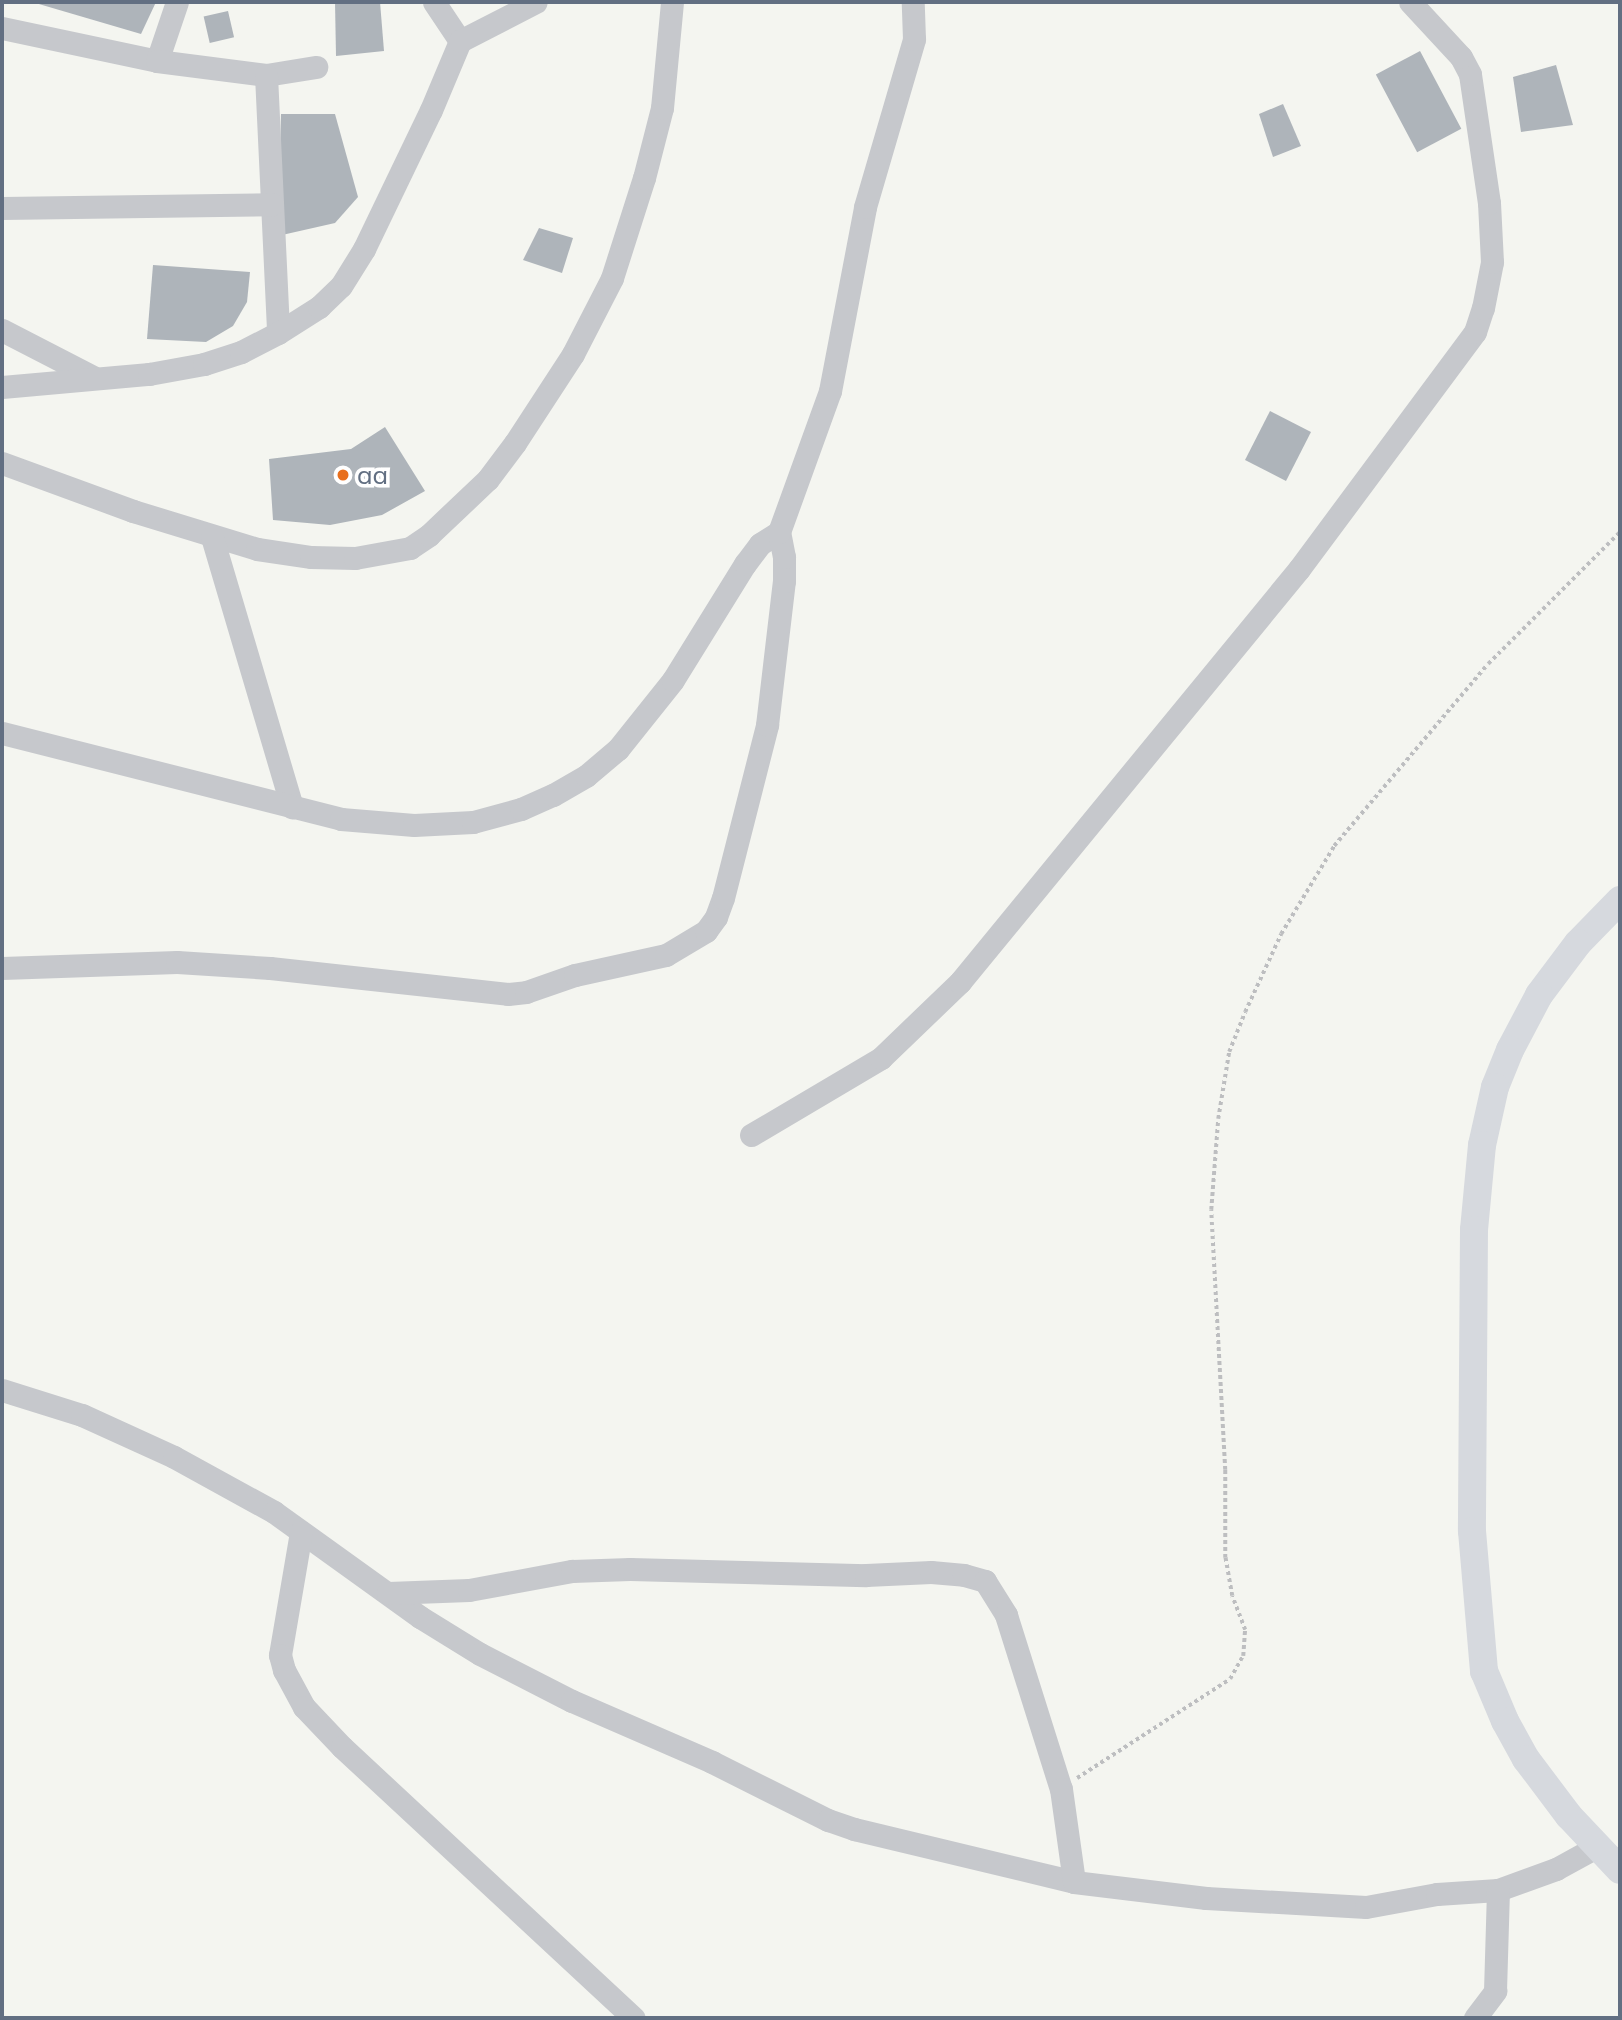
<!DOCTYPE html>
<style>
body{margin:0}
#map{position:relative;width:1622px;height:2020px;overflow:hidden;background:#f4f5f0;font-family:Mulish,sans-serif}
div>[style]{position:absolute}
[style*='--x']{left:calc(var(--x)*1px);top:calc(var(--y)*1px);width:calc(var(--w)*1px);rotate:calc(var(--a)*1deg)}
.building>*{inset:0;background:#aeb4ba;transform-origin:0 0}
.path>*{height:3.5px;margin-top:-1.75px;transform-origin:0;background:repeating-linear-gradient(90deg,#bdbec0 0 3.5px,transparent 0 7px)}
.minor>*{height:23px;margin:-11.5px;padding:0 11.5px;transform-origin:11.5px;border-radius:11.5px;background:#c6c8cc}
.major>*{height:28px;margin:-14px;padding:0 14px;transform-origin:14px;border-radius:14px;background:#d6d9de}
.dots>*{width:19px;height:19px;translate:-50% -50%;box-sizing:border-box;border:4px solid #fff;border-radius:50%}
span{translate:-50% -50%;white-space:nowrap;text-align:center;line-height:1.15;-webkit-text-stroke:7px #fff;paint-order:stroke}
.poi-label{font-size:26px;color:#626f82}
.left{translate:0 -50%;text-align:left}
.frame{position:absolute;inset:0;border:4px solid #626f82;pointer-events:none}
</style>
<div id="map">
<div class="building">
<div style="clip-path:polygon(32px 2px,156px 2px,141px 34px)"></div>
<div style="clip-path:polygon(335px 2px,380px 2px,384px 51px,336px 56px)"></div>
<div style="left:228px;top:11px;width:27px;height:25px;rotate:77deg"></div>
<div style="left:1420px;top:51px;width:88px;height:50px;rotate:62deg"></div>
<div style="clip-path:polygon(1556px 65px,1573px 125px,1521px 132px,1513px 77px)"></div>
<div style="clip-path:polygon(1283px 104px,1301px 146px,1273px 157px,1259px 114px)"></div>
<div style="clip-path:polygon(281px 114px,335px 114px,358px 197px,335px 223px,282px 235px,279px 208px)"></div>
<div style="clip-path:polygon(539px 228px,573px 238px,562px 273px,523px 260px)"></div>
<div style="clip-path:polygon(153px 265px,250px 272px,247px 302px,233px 326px,206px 342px,147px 339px)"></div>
<div style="left:1270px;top:411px;width:46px;height:55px;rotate:27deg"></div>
<div style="clip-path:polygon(385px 427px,425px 491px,382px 515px,330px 525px,273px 520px,269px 459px,351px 449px)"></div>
</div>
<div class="path">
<div style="--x:1077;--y:1778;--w:182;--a:-32.9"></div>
<div style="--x:1230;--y:1679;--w:26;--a:-61"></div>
<div style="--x:1243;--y:1656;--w:26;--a:-86"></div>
<div style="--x:1245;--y:1630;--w:36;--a:-111"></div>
<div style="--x:1232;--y:1596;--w:39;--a:-100"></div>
<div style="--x:1225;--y:1558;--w:88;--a:-90"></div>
<div style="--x:1225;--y:1470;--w:260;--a:-93.1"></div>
<div style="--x:1211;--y:1210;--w:91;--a:-85.6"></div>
<div style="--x:1218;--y:1119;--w:68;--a:-80.7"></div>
<div style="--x:1229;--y:1052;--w:43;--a:-68.2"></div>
<div style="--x:1245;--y:1012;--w:86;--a:-65.2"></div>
<div style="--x:1281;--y:934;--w:103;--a:-58.9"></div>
<div style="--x:1334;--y:846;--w:238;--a:-49.8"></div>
<div style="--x:1488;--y:664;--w:187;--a:-45"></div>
</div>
<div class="minor">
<div style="--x:434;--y:2;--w:47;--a:56.3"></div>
<div style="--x:2;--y:28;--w:158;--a:12"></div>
<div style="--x:157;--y:61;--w:62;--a:-71.3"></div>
<div style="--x:157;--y:61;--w:110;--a:7.3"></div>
<div style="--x:266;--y:75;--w:51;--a:-9.1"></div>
<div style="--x:266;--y:75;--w:258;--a:87.3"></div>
<div style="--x:2;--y:208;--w:270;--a:-0.8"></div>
<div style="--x:2;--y:330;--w:102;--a:27.3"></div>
<div style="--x:2;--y:387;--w:148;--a:-5.1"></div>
<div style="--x:149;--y:374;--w:56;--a:-10.3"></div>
<div style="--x:204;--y:364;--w:39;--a:-18"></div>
<div style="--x:241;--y:352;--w:42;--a:-27.2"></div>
<div style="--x:278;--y:333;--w:49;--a:-32.4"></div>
<div style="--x:319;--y:307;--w:30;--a:-44"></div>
<div style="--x:341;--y:286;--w:44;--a:-58.1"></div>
<div style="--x:364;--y:249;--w:154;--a:-64.3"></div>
<div style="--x:431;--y:110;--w:75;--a:-67.2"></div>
<div style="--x:460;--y:41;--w:85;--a:-27.2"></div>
<div style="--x:2;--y:463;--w:140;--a:20.1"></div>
<div style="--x:133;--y:511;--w:130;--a:17"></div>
<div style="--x:257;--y:549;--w:55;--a:8.4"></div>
<div style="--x:311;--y:557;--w:44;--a:1.3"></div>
<div style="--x:355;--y:558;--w:56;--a:-10.3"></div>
<div style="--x:410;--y:548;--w:23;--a:-34"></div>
<div style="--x:429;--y:535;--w:81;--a:-43.5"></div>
<div style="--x:488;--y:479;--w:45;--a:-53.1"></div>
<div style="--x:515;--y:443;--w:106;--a:-56.9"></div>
<div style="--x:573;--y:354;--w:85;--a:-62.8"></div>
<div style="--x:612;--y:278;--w:105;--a:-72.3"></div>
<div style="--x:644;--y:178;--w:72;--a:-75.6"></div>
<div style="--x:662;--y:108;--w:106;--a:-84.6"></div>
<div style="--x:212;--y:537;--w:282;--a:73.5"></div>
<div style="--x:2;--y:733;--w:350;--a:14.2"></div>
<div style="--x:341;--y:819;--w:73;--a:4.7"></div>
<div style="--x:414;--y:825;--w:59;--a:-2.9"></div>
<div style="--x:473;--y:822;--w:50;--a:-15.2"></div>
<div style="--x:521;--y:809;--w:35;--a:-24"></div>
<div style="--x:553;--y:795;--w:38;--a:-30"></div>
<div style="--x:586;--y:776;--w:42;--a:-40.2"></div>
<div style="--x:618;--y:749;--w:88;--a:-51.4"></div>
<div style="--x:673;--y:680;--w:137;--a:-58.2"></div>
<div style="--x:745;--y:564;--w:25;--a:-53"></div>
<div style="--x:760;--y:544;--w:22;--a:-32"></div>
<div style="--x:2;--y:968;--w:175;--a:-2"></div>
<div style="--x:177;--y:962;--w:93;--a:3.7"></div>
<div style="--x:270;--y:968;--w:239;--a:6.2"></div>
<div style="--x:508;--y:994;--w:18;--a:-6"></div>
<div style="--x:526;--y:992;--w:52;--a:-19.1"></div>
<div style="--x:575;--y:975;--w:93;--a:-12.4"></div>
<div style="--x:666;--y:955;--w:47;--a:-31"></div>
<div style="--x:706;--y:931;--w:17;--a:-54"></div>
<div style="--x:716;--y:917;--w:20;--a:-70"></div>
<div style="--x:723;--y:898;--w:179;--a:-75.7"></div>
<div style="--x:767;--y:725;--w:145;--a:-83.3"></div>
<div style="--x:784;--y:581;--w:24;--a:-90"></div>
<div style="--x:784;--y:557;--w:25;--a:-101"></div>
<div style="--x:779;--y:532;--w:150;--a:-70.1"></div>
<div style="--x:830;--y:391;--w:187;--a:-79.2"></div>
<div style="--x:865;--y:207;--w:175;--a:-73.7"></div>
<div style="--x:914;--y:39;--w:37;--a:-92"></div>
<div style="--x:751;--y:1135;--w:151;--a:-30.6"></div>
<div style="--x:881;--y:1058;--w:110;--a:-43.9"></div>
<div style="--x:960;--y:982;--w:534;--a:-50.62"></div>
<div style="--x:1299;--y:569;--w:295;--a:-53.4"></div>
<div style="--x:1475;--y:332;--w:25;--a:-72"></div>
<div style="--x:1483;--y:308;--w:47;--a:-78.9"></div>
<div style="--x:1492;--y:262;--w:59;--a:-92.9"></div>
<div style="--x:1489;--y:203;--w:130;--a:-98.4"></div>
<div style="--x:1470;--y:74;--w:19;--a:-118"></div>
<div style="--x:1461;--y:57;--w:75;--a:-132.8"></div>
<div style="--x:2;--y:1390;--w:84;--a:17.4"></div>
<div style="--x:82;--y:1415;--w:101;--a:24.5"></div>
<div style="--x:174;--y:1457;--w:114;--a:28.8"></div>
<div style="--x:274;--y:1512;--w:180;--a:35.7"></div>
<div style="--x:420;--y:1617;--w:70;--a:31.7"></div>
<div style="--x:480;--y:1654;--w:103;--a:27.1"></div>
<div style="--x:572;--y:1701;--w:153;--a:23.5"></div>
<div style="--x:712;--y:1762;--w:130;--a:26.6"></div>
<div style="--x:828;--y:1820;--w:28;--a:19"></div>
<div style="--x:854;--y:1829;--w:226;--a:13.5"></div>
<div style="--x:1074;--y:1882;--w:133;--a:6.9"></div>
<div style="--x:1206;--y:1898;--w:160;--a:3.2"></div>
<div style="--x:1366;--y:1907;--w:72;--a:-10.4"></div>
<div style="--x:1437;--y:1894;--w:61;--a:-3.8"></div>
<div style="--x:1498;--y:1890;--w:62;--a:-19.9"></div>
<div style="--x:1556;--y:1869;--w:46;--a:-28.8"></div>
<div style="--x:301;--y:1532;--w:125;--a:99.7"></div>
<div style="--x:280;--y:1655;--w:16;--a:75"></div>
<div style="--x:284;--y:1670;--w:42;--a:61.6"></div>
<div style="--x:304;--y:1707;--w:55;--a:46.5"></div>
<div style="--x:342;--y:1747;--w:398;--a:42.9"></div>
<div style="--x:388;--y:1593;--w:81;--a:-2.1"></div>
<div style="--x:469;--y:1590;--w:105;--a:-10.5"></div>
<div style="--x:572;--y:1571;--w:58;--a:-2"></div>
<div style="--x:630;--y:1569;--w:236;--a:1.5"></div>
<div style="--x:866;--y:1575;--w:65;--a:-2.6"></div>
<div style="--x:931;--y:1572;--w:33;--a:5"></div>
<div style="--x:964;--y:1575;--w:22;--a:16"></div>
<div style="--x:985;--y:1581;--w:40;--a:58"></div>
<div style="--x:1006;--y:1615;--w:182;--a:72.5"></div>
<div style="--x:1061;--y:1789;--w:94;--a:82"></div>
<div style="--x:1475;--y:2018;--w:34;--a:-53"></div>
<div style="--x:1495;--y:1991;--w:101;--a:-88.3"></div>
</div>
<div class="major">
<div style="--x:1620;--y:900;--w:60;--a:134.3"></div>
<div style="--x:1578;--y:943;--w:65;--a:126.9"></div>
<div style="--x:1539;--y:995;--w:62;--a:117.8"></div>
<div style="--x:1510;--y:1050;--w:40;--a:112"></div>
<div style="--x:1495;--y:1087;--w:59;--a:102.6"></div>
<div style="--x:1482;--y:1145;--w:85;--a:95.4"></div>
<div style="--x:1474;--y:1230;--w:301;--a:90.4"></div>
<div style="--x:1472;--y:1531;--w:141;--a:85.1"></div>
<div style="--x:1484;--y:1671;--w:54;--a:67.2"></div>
<div style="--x:1505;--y:1721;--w:43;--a:61.1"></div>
<div style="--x:1526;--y:1759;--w:71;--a:53"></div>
<div style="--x:1569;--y:1816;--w:74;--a:46.6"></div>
</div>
<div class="dots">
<div style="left:343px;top:475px;background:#e86f1d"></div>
</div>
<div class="poi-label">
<span class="left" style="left:357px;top:475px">aa</span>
</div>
<div class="frame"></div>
</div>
